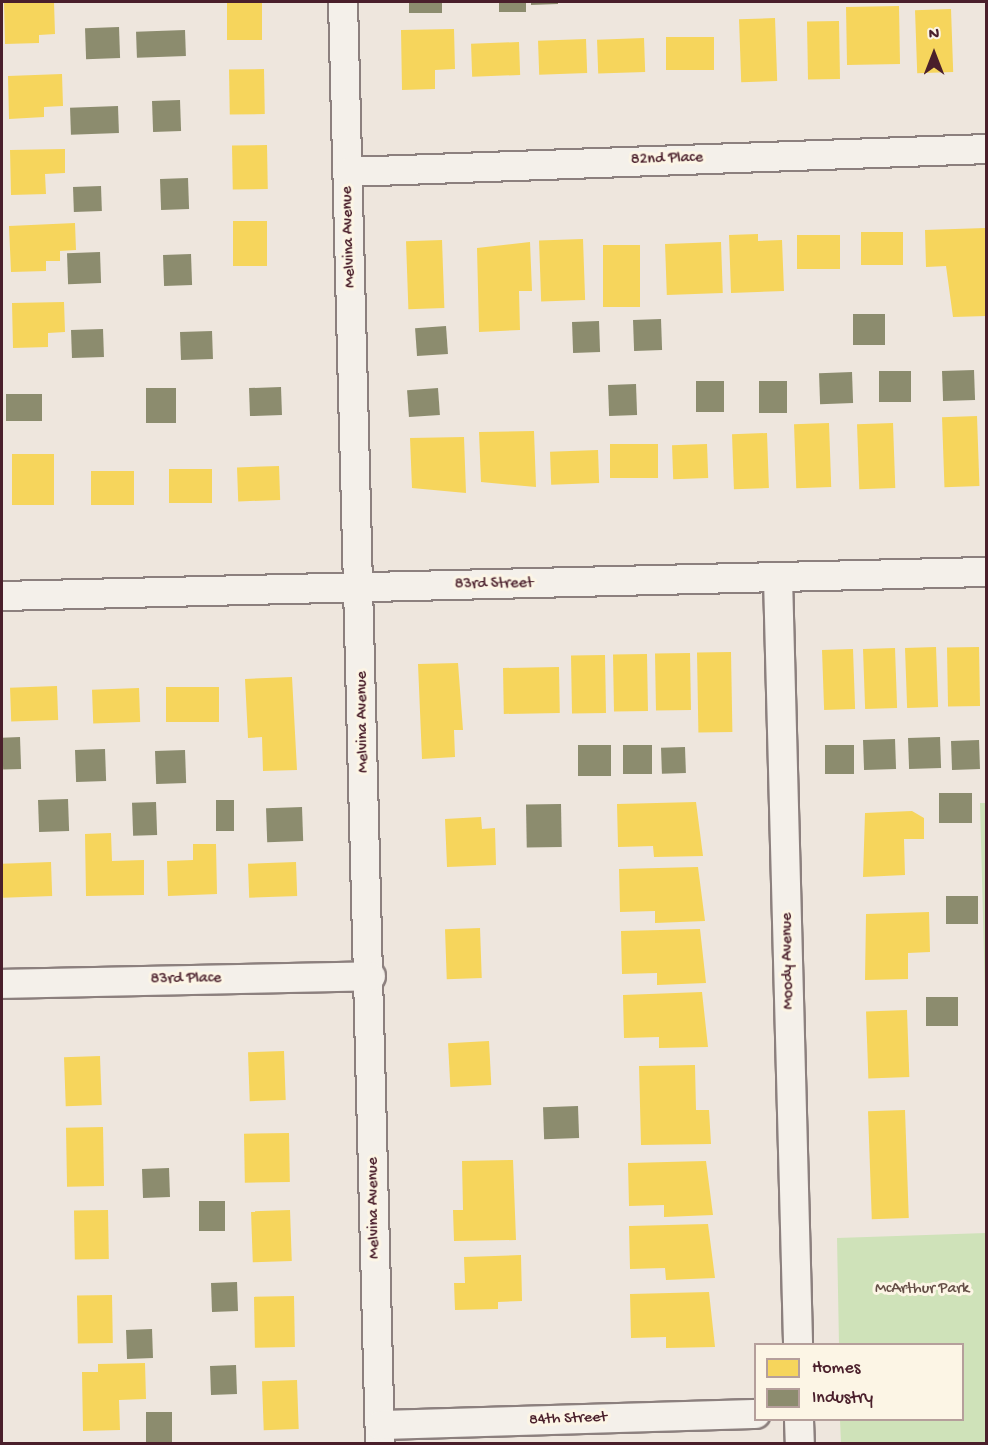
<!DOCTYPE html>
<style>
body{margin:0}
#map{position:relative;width:988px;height:1445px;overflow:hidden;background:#eee6dd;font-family:"Gochi Hand",sans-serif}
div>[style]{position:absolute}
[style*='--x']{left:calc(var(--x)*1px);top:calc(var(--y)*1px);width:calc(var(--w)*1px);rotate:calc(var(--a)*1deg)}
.green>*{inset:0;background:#cfe2b9}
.homes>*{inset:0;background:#f6d55c;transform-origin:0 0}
.industry>*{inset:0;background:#8c8c6e;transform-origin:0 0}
.roads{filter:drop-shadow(2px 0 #8c807e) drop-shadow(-2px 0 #8c807e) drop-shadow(0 2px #8c807e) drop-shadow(0 -2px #8c807e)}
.street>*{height:28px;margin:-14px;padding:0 14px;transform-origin:14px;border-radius:14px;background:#f4f0ea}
span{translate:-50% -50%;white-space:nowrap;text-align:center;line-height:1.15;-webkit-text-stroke:6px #fcf5e5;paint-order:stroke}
.street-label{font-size:16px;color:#4a1f2b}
.park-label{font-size:16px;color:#654f47}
.frame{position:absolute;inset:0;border:3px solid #4a1f2b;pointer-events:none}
.legend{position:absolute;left:754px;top:1343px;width:210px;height:78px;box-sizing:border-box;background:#fcf5e5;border:2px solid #b59f9b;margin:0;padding:8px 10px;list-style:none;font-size:18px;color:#4a1f2b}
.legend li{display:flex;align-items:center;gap:12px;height:30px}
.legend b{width:30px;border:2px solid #b59f9b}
.north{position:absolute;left:904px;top:24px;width:60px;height:60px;-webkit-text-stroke:4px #fcf5e5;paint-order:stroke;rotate:0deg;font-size:16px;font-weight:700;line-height:24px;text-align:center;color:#4a1f2b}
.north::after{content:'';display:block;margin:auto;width:21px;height:27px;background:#4a1f2b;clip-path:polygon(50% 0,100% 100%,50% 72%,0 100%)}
</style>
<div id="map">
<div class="green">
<div style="clip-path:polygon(980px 803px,986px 803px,986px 1031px)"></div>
<div style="clip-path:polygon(986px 1233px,986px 1443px,841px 1443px,840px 1420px,962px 1420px,962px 1344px,839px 1344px,837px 1238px)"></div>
</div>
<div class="homes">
<div style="clip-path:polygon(4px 2px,54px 2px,55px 34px,39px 35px,39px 43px,5px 44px)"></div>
<div style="left:227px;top:2px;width:35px;height:38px"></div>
<div style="left:899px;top:6px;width:58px;height:53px;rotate:89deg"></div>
<div style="left:951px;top:9px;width:63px;height:36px;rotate:88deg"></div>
<div style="left:775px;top:18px;width:63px;height:36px;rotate:88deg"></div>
<div style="left:839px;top:21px;width:58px;height:32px;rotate:89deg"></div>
<div style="clip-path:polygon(454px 29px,455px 69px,435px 70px,435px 89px,402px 90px,401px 30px)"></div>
<div style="left:714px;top:37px;width:33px;height:48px;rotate:90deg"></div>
<div style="left:644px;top:38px;width:34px;height:47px;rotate:88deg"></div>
<div style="left:586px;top:39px;width:34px;height:48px;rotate:88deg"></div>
<div style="left:519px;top:42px;width:33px;height:48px;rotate:88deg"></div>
<div style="left:264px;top:69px;width:45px;height:35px;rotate:89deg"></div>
<div style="clip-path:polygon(62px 74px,63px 106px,44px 107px,44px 117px,9px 119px,8px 76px)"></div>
<div style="left:267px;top:145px;width:44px;height:35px;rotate:89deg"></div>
<div style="clip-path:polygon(65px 149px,65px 173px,45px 174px,46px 194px,11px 195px,10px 150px)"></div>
<div style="left:233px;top:221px;width:34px;height:45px"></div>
<div style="clip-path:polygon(75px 223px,76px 250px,60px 251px,60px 261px,46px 261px,46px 271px,11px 272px,9px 226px)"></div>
<div style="clip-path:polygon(985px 228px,986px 316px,953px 317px,946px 266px,926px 267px,925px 230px)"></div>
<div style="left:903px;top:232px;width:33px;height:42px;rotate:90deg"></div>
<div style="clip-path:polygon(758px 234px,758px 241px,782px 240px,784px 291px,731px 293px,729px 235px)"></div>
<div style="left:840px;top:235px;width:34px;height:43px;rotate:90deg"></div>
<div style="left:583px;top:239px;width:61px;height:44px;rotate:88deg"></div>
<div style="left:442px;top:240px;width:68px;height:36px;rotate:88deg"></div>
<div style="clip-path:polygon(530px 242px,532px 291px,519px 291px,520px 330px,479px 332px,477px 248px)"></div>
<div style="left:721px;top:242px;width:51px;height:56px;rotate:88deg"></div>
<div style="left:603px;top:245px;width:37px;height:62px"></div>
<div style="clip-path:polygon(64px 302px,65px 332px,48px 333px,48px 347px,13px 348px,12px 303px)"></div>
<div style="left:977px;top:416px;width:70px;height:35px;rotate:88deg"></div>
<div style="left:829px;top:423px;width:64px;height:35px;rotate:88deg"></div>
<div style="left:893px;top:423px;width:65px;height:36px;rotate:88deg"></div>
<div style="clip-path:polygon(534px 431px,536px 487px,481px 482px,479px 432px)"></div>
<div style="left:767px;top:433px;width:55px;height:35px;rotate:88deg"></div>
<div style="clip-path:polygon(464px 437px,466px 493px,412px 488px,410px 438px)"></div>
<div style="left:658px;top:444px;width:34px;height:48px;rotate:90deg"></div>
<div style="left:707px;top:444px;width:34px;height:35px;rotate:88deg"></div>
<div style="left:598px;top:450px;width:33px;height:48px;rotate:88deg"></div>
<div style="left:12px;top:454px;width:42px;height:51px"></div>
<div style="left:279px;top:466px;width:34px;height:42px;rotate:88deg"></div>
<div style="left:169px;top:469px;width:43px;height:34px"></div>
<div style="left:91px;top:471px;width:43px;height:34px"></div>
<div style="left:936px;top:647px;width:60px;height:31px;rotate:88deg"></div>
<div style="left:979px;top:647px;width:59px;height:32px;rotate:89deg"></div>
<div style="left:895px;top:648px;width:60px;height:32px;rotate:88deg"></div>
<div style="left:853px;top:649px;width:60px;height:31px;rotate:88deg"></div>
<div style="left:731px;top:652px;width:80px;height:34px;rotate:89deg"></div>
<div style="left:690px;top:653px;width:57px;height:35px;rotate:89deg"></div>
<div style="left:647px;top:654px;width:57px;height:34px;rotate:89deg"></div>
<div style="left:605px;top:655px;width:58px;height:34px;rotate:89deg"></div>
<div style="clip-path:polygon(458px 663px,463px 730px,454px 730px,455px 757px,422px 759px,418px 664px)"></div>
<div style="left:559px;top:667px;width:46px;height:56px;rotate:89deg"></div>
<div style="clip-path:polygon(292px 677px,297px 770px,263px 771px,262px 737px,248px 738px,245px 679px)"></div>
<div style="left:57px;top:686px;width:34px;height:47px;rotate:88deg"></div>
<div style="left:219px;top:687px;width:35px;height:53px;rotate:90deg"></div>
<div style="left:139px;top:688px;width:34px;height:47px;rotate:88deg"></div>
<div style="clip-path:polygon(696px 802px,703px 856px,654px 857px,653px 846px,618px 847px,617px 804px)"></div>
<div style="clip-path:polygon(912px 811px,924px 818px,924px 839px,904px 839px,905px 875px,863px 877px,865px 813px)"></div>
<div style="clip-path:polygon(481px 817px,482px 829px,495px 828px,496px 865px,447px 867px,445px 819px)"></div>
<div style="clip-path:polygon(111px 833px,112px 861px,144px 860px,144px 895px,86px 896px,85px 834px)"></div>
<div style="clip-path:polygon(193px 844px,216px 844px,217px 894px,168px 896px,167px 861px,193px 860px)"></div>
<div style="left:51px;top:862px;width:34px;height:49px;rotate:88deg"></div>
<div style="left:296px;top:862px;width:34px;height:48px;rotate:88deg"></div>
<div style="clip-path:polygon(698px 867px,705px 921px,655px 923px,655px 911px,620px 912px,619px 869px)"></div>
<div style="clip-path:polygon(929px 912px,930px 952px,908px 953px,908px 979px,865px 980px,866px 914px)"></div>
<div style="left:480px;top:928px;width:50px;height:35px;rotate:88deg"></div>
<div style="clip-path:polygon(700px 929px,706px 983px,657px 985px,657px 973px,622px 974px,621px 931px)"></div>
<div style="clip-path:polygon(702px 992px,708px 1047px,659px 1048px,659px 1037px,624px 1038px,623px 995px)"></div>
<div style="left:907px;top:1010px;width:67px;height:41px;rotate:88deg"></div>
<div style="left:489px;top:1041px;width:44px;height:41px;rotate:87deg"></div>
<div style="left:284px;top:1051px;width:49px;height:36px;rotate:88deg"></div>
<div style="left:100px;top:1056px;width:49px;height:36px;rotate:88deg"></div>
<div style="clip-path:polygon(695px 1065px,696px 1110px,709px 1110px,711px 1144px,641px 1145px,639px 1066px)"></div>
<div style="left:905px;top:1110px;width:108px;height:37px;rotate:88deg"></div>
<div style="left:103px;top:1127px;width:59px;height:37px;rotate:89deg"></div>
<div style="left:289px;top:1133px;width:49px;height:45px;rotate:89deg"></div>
<div style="clip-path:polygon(513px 1160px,516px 1240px,454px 1241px,453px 1210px,463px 1210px,462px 1161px)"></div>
<div style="clip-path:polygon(706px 1161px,713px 1215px,664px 1217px,664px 1205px,629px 1206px,628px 1163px)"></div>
<div style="left:108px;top:1210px;width:49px;height:34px;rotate:89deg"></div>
<div style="left:290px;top:1210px;width:51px;height:39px;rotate:88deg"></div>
<div style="clip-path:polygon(708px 1224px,715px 1278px,666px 1280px,665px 1268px,630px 1269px,629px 1226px)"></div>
<div style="clip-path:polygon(521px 1255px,522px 1301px,498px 1302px,498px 1309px,455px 1310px,454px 1283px,465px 1283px,464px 1257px)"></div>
<div style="clip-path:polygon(709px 1292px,715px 1347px,666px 1348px,666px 1337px,631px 1338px,630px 1294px)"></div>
<div style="left:112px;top:1295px;width:48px;height:35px;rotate:89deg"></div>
<div style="left:294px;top:1296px;width:51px;height:40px;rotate:89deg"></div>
<div style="clip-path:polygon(145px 1363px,146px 1399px,119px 1400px,120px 1430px,83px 1431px,82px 1372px,98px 1372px,98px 1364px)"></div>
<div style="left:297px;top:1380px;width:49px;height:35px;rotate:88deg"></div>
</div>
<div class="industry">
<div style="left:409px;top:2px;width:33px;height:11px"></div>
<div style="left:499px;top:2px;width:27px;height:10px"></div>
<div style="clip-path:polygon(531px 2px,558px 2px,558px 4px,531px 5px)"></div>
<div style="left:119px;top:27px;width:31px;height:34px;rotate:88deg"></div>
<div style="left:185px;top:30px;width:26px;height:49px;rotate:88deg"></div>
<div style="left:180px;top:100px;width:31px;height:28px;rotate:88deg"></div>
<div style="left:118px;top:106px;width:27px;height:48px;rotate:88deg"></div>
<div style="left:188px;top:178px;width:31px;height:28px;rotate:88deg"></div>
<div style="left:101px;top:186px;width:25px;height:28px;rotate:88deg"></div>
<div style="left:100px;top:252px;width:31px;height:33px;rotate:88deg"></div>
<div style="left:191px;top:254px;width:31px;height:28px;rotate:88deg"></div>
<div style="left:853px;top:314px;width:32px;height:31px"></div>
<div style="left:661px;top:319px;width:31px;height:28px;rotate:88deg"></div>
<div style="left:599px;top:321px;width:31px;height:27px;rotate:88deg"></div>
<div style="left:446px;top:326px;width:28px;height:31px;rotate:86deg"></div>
<div style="left:103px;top:329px;width:28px;height:32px;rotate:88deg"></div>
<div style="left:212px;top:331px;width:28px;height:32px;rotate:88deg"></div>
<div style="left:974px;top:370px;width:30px;height:32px;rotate:88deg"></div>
<div style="left:879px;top:371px;width:32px;height:31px"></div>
<div style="left:852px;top:372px;width:31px;height:33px;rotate:88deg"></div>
<div style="left:696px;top:381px;width:28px;height:31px"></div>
<div style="left:759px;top:381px;width:28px;height:32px"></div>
<div style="left:636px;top:384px;width:31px;height:28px;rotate:88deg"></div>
<div style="left:281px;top:387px;width:28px;height:32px;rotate:88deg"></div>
<div style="left:146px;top:388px;width:30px;height:35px"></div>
<div style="left:438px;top:388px;width:27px;height:31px;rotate:86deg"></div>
<div style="left:42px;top:394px;width:27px;height:36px;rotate:90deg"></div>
<div style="left:20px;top:737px;width:32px;height:18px;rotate:88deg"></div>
<div style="left:940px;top:737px;width:31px;height:32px;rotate:88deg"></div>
<div style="left:895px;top:739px;width:30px;height:32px;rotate:88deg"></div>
<div style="left:979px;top:740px;width:29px;height:28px;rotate:88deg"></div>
<div style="left:578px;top:745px;width:33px;height:31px"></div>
<div style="left:652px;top:745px;width:29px;height:29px;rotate:90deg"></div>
<div style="left:854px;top:745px;width:29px;height:29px;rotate:90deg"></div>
<div style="left:685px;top:747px;width:26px;height:24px;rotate:88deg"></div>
<div style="left:105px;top:749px;width:32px;height:30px;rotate:88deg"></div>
<div style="left:185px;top:750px;width:33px;height:30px;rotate:88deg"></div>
<div style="left:972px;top:793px;width:30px;height:33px;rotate:90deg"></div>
<div style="left:68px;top:799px;width:32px;height:30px;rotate:88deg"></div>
<div style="left:216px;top:800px;width:18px;height:31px"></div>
<div style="left:156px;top:802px;width:33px;height:24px;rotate:88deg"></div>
<div style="left:561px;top:804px;width:43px;height:35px;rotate:89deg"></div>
<div style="left:302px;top:807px;width:34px;height:36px;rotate:88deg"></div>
<div style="left:978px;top:896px;width:28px;height:32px;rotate:90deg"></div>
<div style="left:926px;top:997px;width:32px;height:29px"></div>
<div style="left:578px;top:1106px;width:32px;height:35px;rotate:88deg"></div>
<div style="left:169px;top:1168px;width:29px;height:27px;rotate:88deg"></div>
<div style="left:199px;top:1201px;width:26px;height:30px"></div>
<div style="left:237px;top:1282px;width:29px;height:26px;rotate:88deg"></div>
<div style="left:152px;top:1329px;width:29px;height:26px;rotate:88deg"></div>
<div style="left:236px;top:1365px;width:29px;height:26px;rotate:88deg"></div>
<div style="left:146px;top:1412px;width:26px;height:30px"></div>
</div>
<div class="roads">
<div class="street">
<div style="--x:343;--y:2;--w:1442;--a:88.53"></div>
<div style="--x:348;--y:172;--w:638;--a:-2.06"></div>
<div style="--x:778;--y:578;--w:766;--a:88.5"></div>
<div style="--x:2;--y:596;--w:984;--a:-1.4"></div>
<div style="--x:2;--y:984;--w:369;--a:-1.2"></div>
<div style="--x:799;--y:1420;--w:24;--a:88"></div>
<div style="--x:380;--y:1425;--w:376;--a:-1.7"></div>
</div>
</div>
<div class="street-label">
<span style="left:667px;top:160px;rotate:-2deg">82nd Place</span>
<span style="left:350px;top:237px;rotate:-92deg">Melvina Avenue</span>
<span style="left:494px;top:585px;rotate:-1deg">83rd Street</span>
<span style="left:364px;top:722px;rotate:-91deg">Melvina Avenue</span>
<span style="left:789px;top:961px;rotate:-91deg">Moody Avenue</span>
<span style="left:186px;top:980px;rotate:-1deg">83rd Place</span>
<span style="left:375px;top:1208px;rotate:-91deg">Melvina Avenue</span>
<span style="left:568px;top:1420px;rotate:-2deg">84th Street</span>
</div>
<div class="park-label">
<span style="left:922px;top:1290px">McArthur Park</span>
</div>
<div class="frame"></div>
<ul class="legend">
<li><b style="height:16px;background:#f6d55c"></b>Homes</li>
<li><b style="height:16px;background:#8c8c6e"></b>Industry</li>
</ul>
<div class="north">N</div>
</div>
